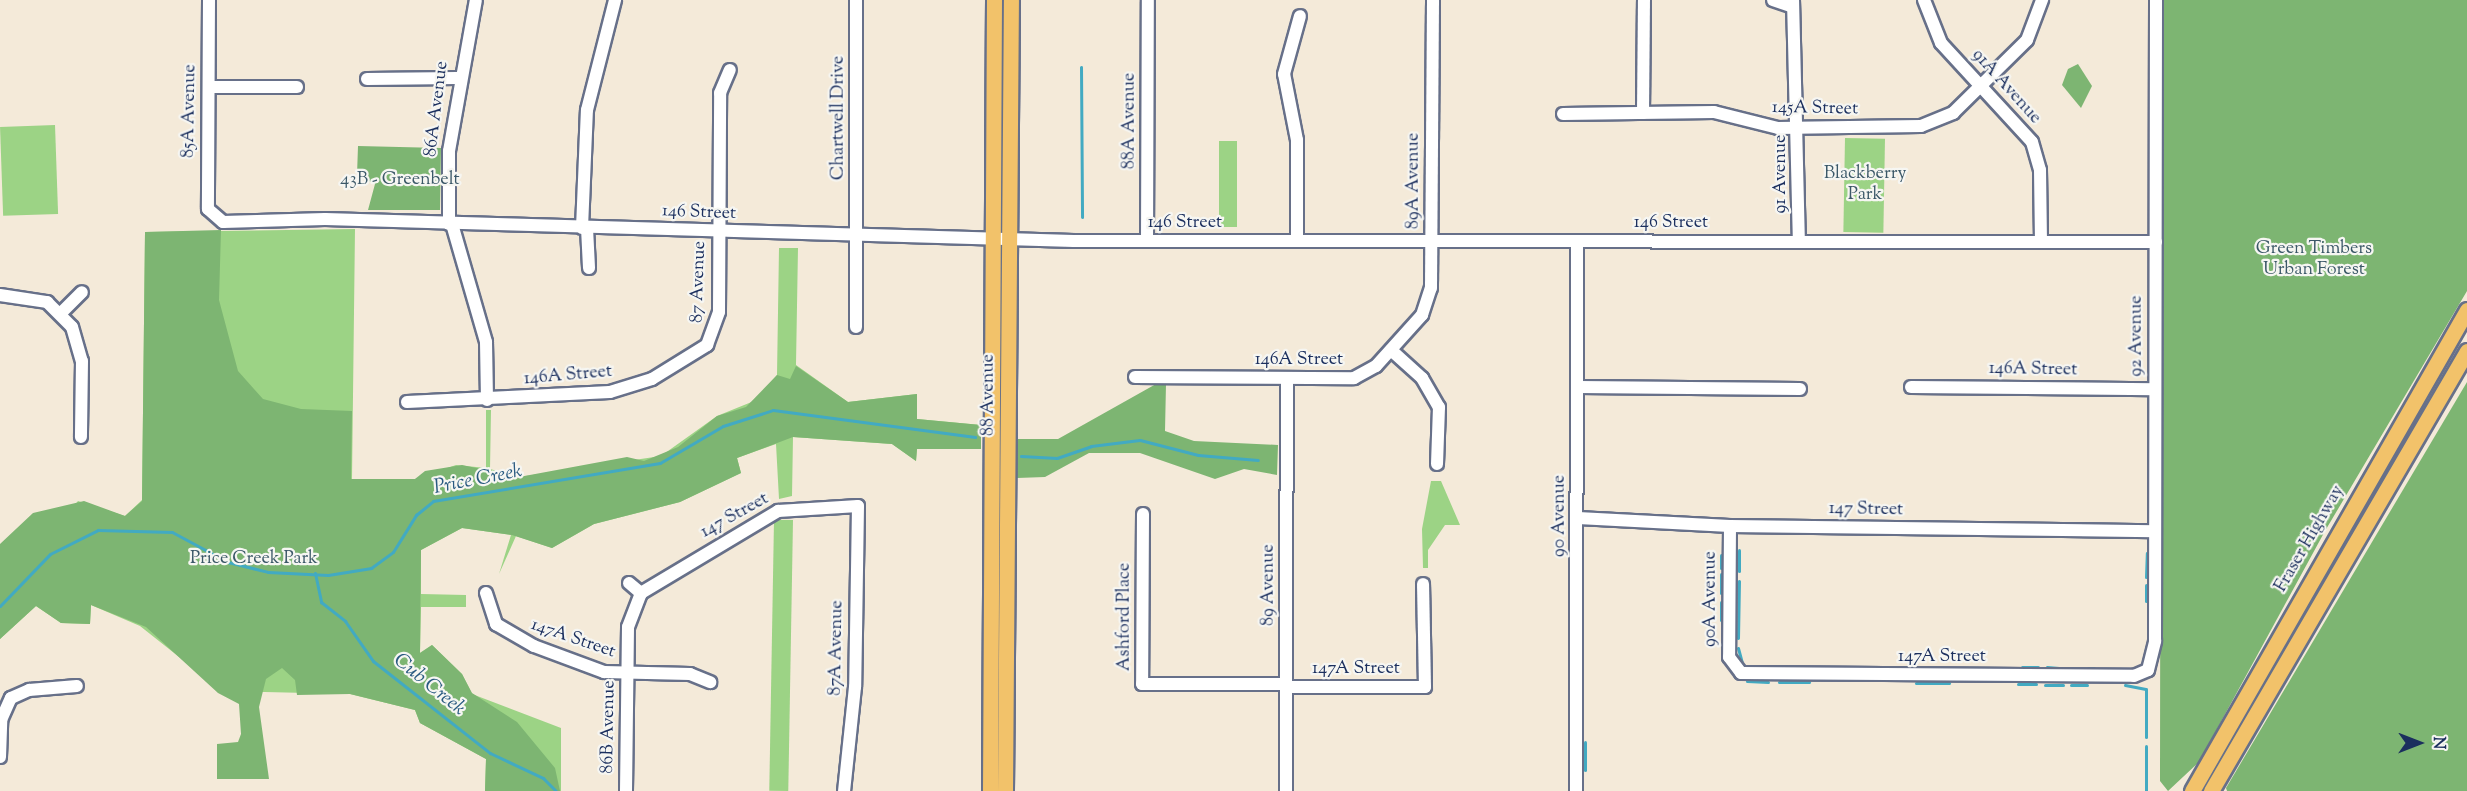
<!DOCTYPE html>
<style>
body{margin:0}
#map{position:relative;width:2467px;height:791px;overflow:hidden;background:#f4ead9;font-family:"Sorts Mill Goudy",serif}
div>[style]{position:absolute}
[style*='--x']{left:calc(var(--x)*1px);top:calc(var(--y)*1px);width:calc(var(--w)*1px);rotate:calc(var(--a)*1deg)}
.green>*{inset:0;background:#9cd385;transform-origin:0 0}
.forest>*{inset:0;background:#7db572}
.stream>*{height:3px;margin:-1.5px;padding:0 1.5px;transform-origin:1.5px;border-radius:1.5px;background:#42aac2}
.roads{filter:drop-shadow(2px 0 #677089) drop-shadow(-2px 0 #677089) drop-shadow(0 2px #677089) drop-shadow(0 -2px #677089)}
.minor>*{height:12px;margin:-6px;padding:0 6px;transform-origin:6px;border-radius:6px;background:#fff}
.major>*{height:15px;margin:-7.5px;padding:0 7.5px;transform-origin:7.5px;border-radius:7.5px;background:#f2c26a}
span{translate:-50% -50%;white-space:nowrap;text-align:center;line-height:1.15;-webkit-text-stroke:4.5px #f6f6f2;paint-order:stroke}
.street-label{font-size:18px;color:#1b2f5e}
.park-label{font-size:18px;color:#3b5868}
.water-label{font-size:20px;color:#295a81;font-style:italic}
.north{position:absolute;left:2389px;top:713px;width:60px;height:60px;-webkit-text-stroke:4px #f6f6f2;paint-order:stroke;rotate:90deg;font-size:16px;font-weight:700;line-height:24px;text-align:center;color:#1b2f5e}
.north::after{content:'';display:block;margin:auto;width:21px;height:27px;background:#1b2f5e;clip-path:polygon(50% 0,100% 100%,50% 72%,0 100%)}
</style>
<div id="map">
<div class="green">
<div style="left:55px;top:125px;width:89px;height:55px;rotate:88deg"></div>
<div style="left:1845px;top:138px;width:40px;height:94px;rotate:1deg"></div>
<div style="left:1219px;top:141px;width:18px;height:86px"></div>
<div style="clip-path:polygon(355px 229px,352px 479px,415px 479px,456px 465px,486px 468px,486px 410px,491px 410px,490px 469px,519px 477px,661px 456px,717px 416px,754px 401px,777px 375px,779px 248px,798px 248px,796px 365px,848px 402px,917px 394px,917px 419px,981px 425px,981px 449px,917px 449px,916px 461px,892px 444px,793px 437px,792px 496px,779px 499px,776px 444px,737px 458px,741px 473px,680px 502px,594px 524px,552px 548px,516px 536px,499px 574px,511px 535px,462px 528px,421px 550px,421px 594px,466px 595px,466px 607px,421px 607px,420px 653px,432px 645px,462px 674px,472px 694px,561px 728px,561px 791px,485px 791px,486px 759px,420px 723px,415px 710px,350px 694px,222px 691px,140px 626px,91px 605px,90px 624px,61px 623px,36px 606px,0 639px,0 595px,78px 501px,125px 516px,142px 500px,145px 232px)"></div>
<div style="clip-path:polygon(1431px 481px,1441px 481px,1460px 525px,1445px 525px,1428px 550px,1428px 568px,1423px 568px,1422px 529px)"></div>
<div style="left:793px;top:520px;width:271px;height:19px;rotate:91deg"></div>
</div>
<div class="forest">
<div style="clip-path:polygon(2161px 0,2467px 0,2467px 291px,2325px 531px,2199px 762px,2168px 791px,2160px 781px)"></div>
<div style="clip-path:polygon(2078px 64px,2092px 86px,2081px 108px,2062px 85px,2068px 69px)"></div>
<div style="clip-path:polygon(358px 146px,441px 148px,440px 210px,368px 210px,375px 184px,357px 175px)"></div>
<div style="clip-path:polygon(221px 230px,219px 300px,238px 371px,263px 399px,301px 409px,352px 411px,351px 479px,415px 479px,425px 471px,462px 465px,519px 477px,627px 457px,644px 461px,678px 447px,717px 416px,746px 407px,777px 375px,790px 379px,796px 366px,848px 402px,917px 394px,917px 419px,981px 425px,981px 449px,917px 449px,916px 461px,892px 444px,793px 437px,737px 458px,741px 473px,680px 502px,594px 524px,552px 548px,512px 535px,462px 528px,421px 550px,420px 653px,432px 645px,462px 674px,472px 693px,517px 722px,555px 768px,560px 791px,485px 791px,486px 759px,420px 723px,415px 710px,350px 694px,297px 695px,295px 680px,282px 668px,266px 679px,259px 707px,269px 779px,217px 779px,217px 744px,238px 742px,241px 734px,239px 704px,218px 693px,146px 627px,91px 605px,90px 624px,61px 623px,36px 606px,0 639px,0 544px,33px 513px,84px 501px,125px 516px,142px 501px,145px 232px)"></div>
<div style="clip-path:polygon(2467px 382px,2467px 791px,2227px 791px,2226px 788px)"></div>
<div style="clip-path:polygon(1156px 384px,1166px 384px,1165px 431px,1194px 441px,1278px 445px,1277px 475px,1244px 469px,1215px 479px,1140px 453px,1089px 453px,1045px 477px,1017px 478px,1017px 439px,1058px 439px)"></div>
</div>
<div class="stream">
<div style="--x:1081;--y:67;--w:150;--a:89.6"></div>
<div style="--x:1021;--y:456;--w:36;--a:3"></div>
<div style="--x:1057;--y:458;--w:36;--a:-19"></div>
<div style="--x:1091;--y:446;--w:49;--a:-7"></div>
<div style="--x:1140;--y:440;--w:60;--a:14.5"></div>
<div style="--x:1198;--y:455;--w:60;--a:4.8"></div>
<div style="--x:1739;--y:550;--w:21;--a:90"></div>
<div style="--x:1721;--y:555;--w:13;--a:90"></div>
<div style="--x:315;--y:573;--w:30;--a:78"></div>
<div style="--x:321;--y:602;--w:31;--a:38"></div>
<div style="--x:345;--y:621;--w:49;--a:55"></div>
<div style="--x:373;--y:661;--w:149;--a:38.2"></div>
<div style="--x:490;--y:753;--w:59;--a:25.3"></div>
<div style="--x:543;--y:778;--w:18;--a:45"></div>
<div style="--x:1721;--y:574;--w:19;--a:90"></div>
<div style="--x:2146;--y:577;--w:24;--a:-88"></div>
<div style="--x:2146;--y:585;--w:16;--a:90"></div>
<div style="--x:0;--y:606;--w:72;--a:-46.1"></div>
<div style="--x:50;--y:554;--w:54;--a:-26.6"></div>
<div style="--x:98;--y:530;--w:74;--a:1.5"></div>
<div style="--x:172;--y:532;--w:64;--a:28.2"></div>
<div style="--x:228;--y:562;--w:41;--a:14"></div>
<div style="--x:268;--y:572;--w:60;--a:2.9"></div>
<div style="--x:328;--y:575;--w:44;--a:-9.2"></div>
<div style="--x:371;--y:568;--w:27;--a:-36"></div>
<div style="--x:393;--y:552;--w:44;--a:-58.1"></div>
<div style="--x:416;--y:515;--w:22;--a:-39"></div>
<div style="--x:433;--y:501;--w:230;--a:-9.5"></div>
<div style="--x:660;--y:463;--w:73;--a:-30.4"></div>
<div style="--x:723;--y:426;--w:52;--a:-17.7"></div>
<div style="--x:773;--y:410;--w:204;--a:7.6"></div>
<div style="--x:1721;--y:620;--w:18;--a:-90"></div>
<div style="--x:1738;--y:638;--w:57;--a:-89"></div>
<div style="--x:1738;--y:648;--w:16;--a:75"></div>
<div style="--x:2022;--y:667;--w:16;--a:0"></div>
<div style="--x:2047;--y:667;--w:12;--a:5"></div>
<div style="--x:2088;--y:668;--w:6;--a:0"></div>
<div style="--x:1747;--y:681;--w:21;--a:3"></div>
<div style="--x:1779;--y:682;--w:30;--a:0"></div>
<div style="--x:1916;--y:683;--w:33;--a:0"></div>
<div style="--x:2018;--y:684;--w:18;--a:0"></div>
<div style="--x:2045;--y:685;--w:18;--a:0"></div>
<div style="--x:2071;--y:685;--w:16;--a:0"></div>
<div style="--x:2125;--y:685;--w:21;--a:11"></div>
<div style="--x:2146;--y:689;--w:48;--a:90"></div>
<div style="--x:1585;--y:742;--w:28;--a:90"></div>
<div style="--x:2146;--y:791;--w:45;--a:-90"></div>
</div>
<div class="roads">
<div class="minor">
<div style="--x:209;--y:0;--w:209;--a:90.3"></div>
<div style="--x:208;--y:209;--w:20;--a:41"></div>
<div style="--x:223;--y:222;--w:102;--a:-1.7"></div>
<div style="--x:325;--y:219;--w:749;--a:1.68"></div>
<div style="--x:1074;--y:241;--w:1082;--a:0.05"></div>
<div style="--x:1773;--y:0;--w:21;--a:19"></div>
<div style="--x:1793;--y:0;--w:241;--a:88.6"></div>
<div style="--x:1924;--y:0;--w:46;--a:68.4"></div>
<div style="--x:1941;--y:43;--w:134;--a:47.4"></div>
<div style="--x:2032;--y:142;--w:29;--a:74"></div>
<div style="--x:2040;--y:170;--w:71;--a:89.2"></div>
<div style="--x:367;--y:79;--w:90;--a:-0.6"></div>
<div style="--x:209;--y:87;--w:88;--a:0"></div>
<div style="--x:1643;--y:113;--w:113;--a:-89.5"></div>
<div style="--x:1563;--y:114;--w:151;--a:-0.8"></div>
<div style="--x:1714;--y:112;--w:66;--a:14"></div>
<div style="--x:1778;--y:128;--w:143;--a:-0.8"></div>
<div style="--x:1921;--y:126;--w:35;--a:-22"></div>
<div style="--x:1953;--y:113;--w:104;--a:-44.6"></div>
<div style="--x:2027;--y:40;--w:43;--a:-69.4"></div>
<div style="--x:449;--y:224;--w:73;--a:-90"></div>
<div style="--x:449;--y:151;--w:153;--a:-79.9"></div>
<div style="--x:452;--y:224;--w:123;--a:73.9"></div>
<div style="--x:486;--y:342;--w:58;--a:89"></div>
<div style="--x:582;--y:228;--w:118;--a:-87.6"></div>
<div style="--x:587;--y:110;--w:114;--a:-75.7"></div>
<div style="--x:587;--y:228;--w:40;--a:87.1"></div>
<div style="--x:1147;--y:241;--w:241;--a:-89.8"></div>
<div style="--x:1297;--y:241;--w:101;--a:-90"></div>
<div style="--x:1297;--y:140;--w:67;--a:-101.1"></div>
<div style="--x:1284;--y:74;--w:60;--a:-74.6"></div>
<div style="--x:0;--y:295;--w:48;--a:8.5"></div>
<div style="--x:47;--y:302;--w:35;--a:45"></div>
<div style="--x:72;--y:327;--w:35;--a:74"></div>
<div style="--x:82;--y:361;--w:76;--a:90.8"></div>
<div style="--x:62;--y:312;--w:28;--a:-45"></div>
<div style="--x:856;--y:327;--w:327;--a:-90"></div>
<div style="--x:1391;--y:350;--w:42;--a:42.1"></div>
<div style="--x:1422;--y:378;--w:34;--a:60"></div>
<div style="--x:1439;--y:407;--w:57;--a:92"></div>
<div style="--x:1135;--y:377;--w:219;--a:0.3"></div>
<div style="--x:1354;--y:378;--w:25;--a:-29"></div>
<div style="--x:1376;--y:366;--w:69;--a:-48"></div>
<div style="--x:1422;--y:315;--w:28;--a:-72"></div>
<div style="--x:1431;--y:288;--w:288;--a:-89.6"></div>
<div style="--x:1579;--y:387;--w:221;--a:0.5"></div>
<div style="--x:1911;--y:387;--w:244;--a:0.5"></div>
<div style="--x:407;--y:402;--w:203;--a:-2.8"></div>
<div style="--x:610;--y:392;--w:44;--a:-17.2"></div>
<div style="--x:652;--y:379;--w:65;--a:-31.7"></div>
<div style="--x:707;--y:345;--w:35;--a:-70"></div>
<div style="--x:719;--y:312;--w:219;--a:-89.7"></div>
<div style="--x:720;--y:93;--w:25;--a:-67"></div>
<div style="--x:1143;--y:514;--w:170;--a:90.3"></div>
<div style="--x:1142;--y:684;--w:144;--a:0"></div>
<div style="--x:1578;--y:518;--w:152;--a:3"></div>
<div style="--x:1730;--y:526;--w:425;--a:0.7"></div>
<div style="--x:1730;--y:526;--w:131;--a:90.4"></div>
<div style="--x:1729;--y:657;--w:20;--a:53"></div>
<div style="--x:1741;--y:673;--w:393;--a:0.4"></div>
<div style="--x:2134;--y:676;--w:15;--a:-23"></div>
<div style="--x:2148;--y:670;--w:30;--a:-76"></div>
<div style="--x:2155;--y:641;--w:641;--a:-89.91"></div>
<div style="--x:629;--y:583;--w:16;--a:40"></div>
<div style="--x:486;--y:593;--w:33;--a:72"></div>
<div style="--x:496;--y:624;--w:44;--a:30.1"></div>
<div style="--x:534;--y:646;--w:75;--a:20.4"></div>
<div style="--x:604;--y:672;--w:86;--a:1.3"></div>
<div style="--x:690;--y:674;--w:22;--a:22"></div>
<div style="--x:1286;--y:687;--w:139;--a:0"></div>
<div style="--x:1425;--y:687;--w:103;--a:-91.1"></div>
<div style="--x:0;--y:757;--w:37;--a:-88"></div>
<div style="--x:1;--y:720;--w:24;--a:-66"></div>
<div style="--x:11;--y:698;--w:20;--a:-24"></div>
<div style="--x:29;--y:690;--w:48;--a:-4.8"></div>
<div style="--x:626;--y:791;--w:164;--a:-89.3"></div>
<div style="--x:628;--y:627;--w:36;--a:-69"></div>
<div style="--x:641;--y:593;--w:160;--a:-30.9"></div>
<div style="--x:778;--y:511;--w:80;--a:-3.6"></div>
<div style="--x:858;--y:506;--w:181;--a:90.9"></div>
<div style="--x:855;--y:687;--w:105;--a:96"></div>
<div style="--x:1286;--y:791;--w:412;--a:-89.9"></div>
<div style="--x:1576;--y:791;--w:550;--a:-89.9"></div>
</div>
<div class="major">
<div style="--x:990;--y:791;--w:791;--a:-89.71"></div>
<div style="--x:1005;--y:791;--w:791;--a:-89.57"></div>
<div style="--x:2192;--y:791;--w:554;--a:-60.24"></div>
<div style="--x:2211;--y:791;--w:509;--a:-59.81"></div>
</div>
</div>
<div class="street-label">
<span style="left:2006px;top:87px;rotate:48deg">91A Avenue</span>
<span style="left:437px;top:109px;rotate:-83deg">86A Avenue</span>
<span style="left:1815px;top:109px;rotate:1deg">145A Street</span>
<span style="left:190px;top:111px;rotate:-89deg">85A Avenue</span>
<span style="left:839px;top:118px;rotate:-90deg">Chartwell Drive</span>
<span style="left:1130px;top:121px;rotate:-90deg">88A Avenue</span>
<span style="left:1781px;top:174px;rotate:-90deg">91 Avenue</span>
<span style="left:1414px;top:181px;rotate:-90deg">89A Avenue</span>
<span style="left:699px;top:213px;rotate:2deg">146 Street</span>
<span style="left:1185px;top:223px">146 Street</span>
<span style="left:1671px;top:223px">146 Street</span>
<span style="left:699px;top:282px;rotate:-88deg">87 Avenue</span>
<span style="left:2137px;top:336px;rotate:-90deg">92 Avenue</span>
<span style="left:1299px;top:360px">146A Street</span>
<span style="left:2033px;top:370px;rotate:1deg">146A Street</span>
<span style="left:568px;top:376px;rotate:-5deg">146A Street</span>
<span style="left:989px;top:395px;rotate:-90deg">88 Avenue</span>
<span style="left:1866px;top:510px;rotate:1deg">147 Street</span>
<span style="left:735px;top:516px;rotate:-29deg">147 Street</span>
<span style="left:1560px;top:516px;rotate:-90deg">90 Avenue</span>
<span style="left:2310px;top:539px;rotate:-60deg">Fraser Highway</span>
<span style="left:1269px;top:585px;rotate:-90deg">89 Avenue</span>
<span style="left:1711px;top:599px;rotate:-90deg">90A Avenue</span>
<span style="left:1125px;top:617px;rotate:-90deg">Ashford Place</span>
<span style="left:573px;top:639px;rotate:19deg">147A Street</span>
<span style="left:837px;top:648px;rotate:-89deg">87A Avenue</span>
<span style="left:1942px;top:657px">147A Street</span>
<span style="left:1356px;top:669px">147A Street</span>
<span style="left:609px;top:727px;rotate:-89deg">86B Avenue</span>
</div>
<div class="park-label">
<span style="left:1865px;top:185px">Blackberry<br>Park</span>
<span style="left:400px;top:180px">43B - Greenbelt</span>
<span style="left:2314px;top:260px">Green Timbers<br>Urban Forest</span>
<span style="left:254px;top:559px">Price Creek Park</span>
</div>
<div class="water-label">
<span style="left:478px;top:480px;rotate:-11deg">Price Creek</span>
<span style="left:429px;top:685px;rotate:39deg">Cub Creek</span>
</div>
<div class="north">N</div>
</div>
